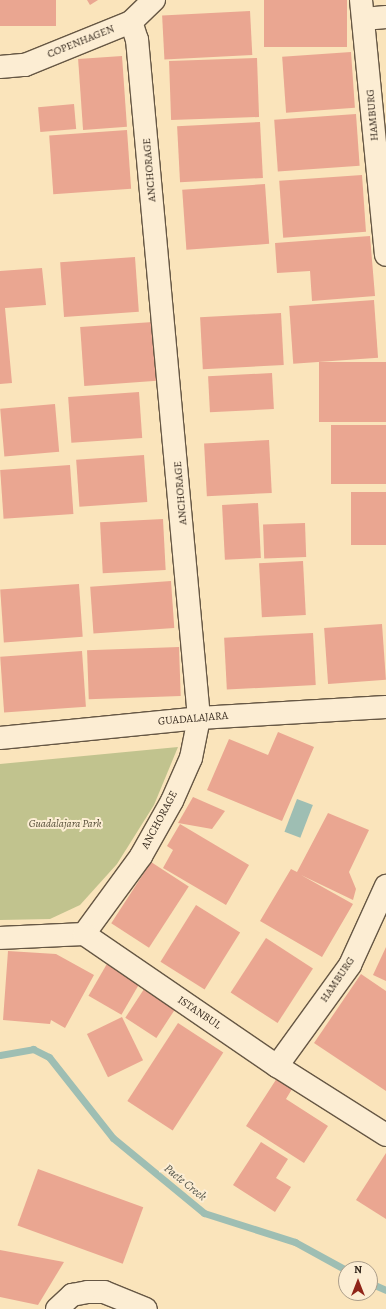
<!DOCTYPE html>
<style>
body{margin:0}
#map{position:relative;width:386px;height:1309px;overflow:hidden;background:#fae4bb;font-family:Alegreya,serif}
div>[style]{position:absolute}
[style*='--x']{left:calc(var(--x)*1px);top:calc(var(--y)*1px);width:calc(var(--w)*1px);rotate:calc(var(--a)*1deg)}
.green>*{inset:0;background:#c1c38e}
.water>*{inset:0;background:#9ebeb3;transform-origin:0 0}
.stream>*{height:7px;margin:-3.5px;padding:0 3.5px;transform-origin:3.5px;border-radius:3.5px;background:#9ebeb3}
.building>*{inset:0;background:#eaa691;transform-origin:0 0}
.roads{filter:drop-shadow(1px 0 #665744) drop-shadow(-1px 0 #665744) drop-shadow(0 1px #665744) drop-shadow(0 -1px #665744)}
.minor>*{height:22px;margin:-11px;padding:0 11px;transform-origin:11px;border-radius:11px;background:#fcedd3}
span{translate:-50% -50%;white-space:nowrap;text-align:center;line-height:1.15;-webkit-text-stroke:4px #fcedd3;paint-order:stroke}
.street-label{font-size:11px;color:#34281d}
.park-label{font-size:11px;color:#574f39;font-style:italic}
.water-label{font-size:12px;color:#54554a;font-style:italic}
.north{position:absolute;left:338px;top:1261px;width:40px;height:40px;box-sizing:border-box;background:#fcedd3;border:1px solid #ac9e8a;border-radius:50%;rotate:0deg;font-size:11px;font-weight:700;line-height:16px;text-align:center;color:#34281d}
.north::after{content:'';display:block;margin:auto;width:14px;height:18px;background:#8f2418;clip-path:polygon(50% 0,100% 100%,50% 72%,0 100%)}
</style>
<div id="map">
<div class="green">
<div style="clip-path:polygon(178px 747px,154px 805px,117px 864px,80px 905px,50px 919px,0 920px,0 764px)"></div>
</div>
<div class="water">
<div style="left:297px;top:799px;width:17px;height:35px;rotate:21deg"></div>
</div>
<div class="stream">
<div style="--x:0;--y:1055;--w:34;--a:-10"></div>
<div style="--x:33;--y:1049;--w:18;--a:27"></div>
<div style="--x:49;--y:1057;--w:103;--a:51.7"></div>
<div style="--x:113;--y:1138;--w:118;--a:39.5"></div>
<div style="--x:204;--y:1213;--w:96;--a:17.7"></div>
<div style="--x:295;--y:1242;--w:58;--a:28.8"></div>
<div style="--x:370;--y:1283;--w:17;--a:24"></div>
</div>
<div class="building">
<div style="left:0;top:0;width:56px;height:26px"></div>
<div style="clip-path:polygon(87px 0,98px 0,90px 5px)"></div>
<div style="left:264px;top:0;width:83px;height:47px"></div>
<div style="left:250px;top:11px;width:44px;height:88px;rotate:87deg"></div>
<div style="left:351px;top:52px;width:56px;height:69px;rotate:86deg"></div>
<div style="left:122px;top:56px;width:71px;height:44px;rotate:86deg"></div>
<div style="left:257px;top:58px;width:59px;height:88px;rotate:88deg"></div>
<div style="left:74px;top:104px;width:25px;height:36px;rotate:85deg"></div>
<div style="left:356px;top:114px;width:52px;height:82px;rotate:86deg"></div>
<div style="left:260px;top:122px;width:56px;height:83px;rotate:87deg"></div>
<div style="left:127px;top:130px;width:59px;height:78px;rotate:86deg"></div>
<div style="left:362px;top:175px;width:57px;height:83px;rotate:86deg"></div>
<div style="left:265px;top:184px;width:60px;height:83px;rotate:86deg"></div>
<div style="clip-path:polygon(370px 236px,375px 296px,312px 301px,310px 271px,277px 273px,275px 243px)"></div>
<div style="left:135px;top:257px;width:55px;height:75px;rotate:86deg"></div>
<div style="clip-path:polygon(42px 268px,46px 305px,5px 308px,12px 383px,0 384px,0 271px)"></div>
<div style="left:374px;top:300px;width:58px;height:85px;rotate:86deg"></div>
<div style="left:281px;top:313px;width:52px;height:81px;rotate:87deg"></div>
<div style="left:153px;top:322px;width:59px;height:73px;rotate:86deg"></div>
<div style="left:386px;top:362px;width:60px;height:67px;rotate:90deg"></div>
<div style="left:272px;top:373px;width:36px;height:64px;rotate:87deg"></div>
<div style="left:139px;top:392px;width:46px;height:71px;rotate:86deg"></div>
<div style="left:55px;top:404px;width:48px;height:55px;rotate:85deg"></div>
<div style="left:386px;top:425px;width:59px;height:55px;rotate:90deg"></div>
<div style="left:269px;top:440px;width:53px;height:65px;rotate:87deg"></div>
<div style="left:144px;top:455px;width:47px;height:68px;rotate:86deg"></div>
<div style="left:70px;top:465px;width:49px;height:70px;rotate:86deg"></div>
<div style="left:386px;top:492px;width:53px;height:35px;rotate:90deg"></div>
<div style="left:258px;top:503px;width:55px;height:36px;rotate:87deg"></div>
<div style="left:163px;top:519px;width:51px;height:63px;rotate:87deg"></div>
<div style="left:305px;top:523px;width:34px;height:42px;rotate:88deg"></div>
<div style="left:303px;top:561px;width:54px;height:44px;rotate:87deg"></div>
<div style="left:171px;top:581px;width:47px;height:81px;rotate:86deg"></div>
<div style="left:79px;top:584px;width:53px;height:79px;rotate:86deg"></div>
<div style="left:382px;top:624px;width:56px;height:58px;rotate:86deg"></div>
<div style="left:313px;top:633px;width:52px;height:89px;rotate:87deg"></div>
<div style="left:179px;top:647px;width:49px;height:92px;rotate:88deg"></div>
<div style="left:82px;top:651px;width:56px;height:82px;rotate:86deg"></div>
<div style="clip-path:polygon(278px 732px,314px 747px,282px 821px,207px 790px,229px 739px,268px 755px)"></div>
<div style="clip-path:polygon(193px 797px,225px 811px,212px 829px,178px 823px)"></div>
<div style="clip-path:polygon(328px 813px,369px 830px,349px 872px,356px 889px,353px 900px,301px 875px,353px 904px,322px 957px,260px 921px,291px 869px,297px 872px)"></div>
<div style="clip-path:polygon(180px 824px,249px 865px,226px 905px,163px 868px,173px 850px,167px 846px)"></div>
<div style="left:151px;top:862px;width:45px;height:73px;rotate:33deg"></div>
<div style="left:196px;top:905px;width:52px;height:67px;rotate:32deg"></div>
<div style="left:266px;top:938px;width:56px;height:65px;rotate:33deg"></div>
<div style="clip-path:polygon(386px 947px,386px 981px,373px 975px)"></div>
<div style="clip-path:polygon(8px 951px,56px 954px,94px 975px,65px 1028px,51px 1020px,50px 1024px,3px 1020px)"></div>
<div style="left:108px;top:962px;width:38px;height:39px;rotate:30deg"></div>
<div style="clip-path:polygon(361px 974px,386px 991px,386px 1091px,314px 1043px)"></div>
<div style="left:146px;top:986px;width:37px;height:38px;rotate:33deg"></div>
<div style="left:122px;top:1017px;width:48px;height:39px;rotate:64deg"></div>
<div style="left:178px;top:1023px;width:54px;height:93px;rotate:33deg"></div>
<div style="clip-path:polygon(279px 1075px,295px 1084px,286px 1099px,328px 1126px,304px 1163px,246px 1126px)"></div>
<div style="clip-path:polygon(261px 1142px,288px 1159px,276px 1178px,291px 1187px,275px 1212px,233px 1185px)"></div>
<div style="clip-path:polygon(386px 1153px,386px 1219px,356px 1200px)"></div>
<div style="left:38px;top:1169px;width:112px;height:60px;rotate:20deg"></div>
<div style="clip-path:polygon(0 1250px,64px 1262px,38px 1305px,0 1297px)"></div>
</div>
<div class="roads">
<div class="minor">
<div style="--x:361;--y:0;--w:256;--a:84.4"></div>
<div style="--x:364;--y:19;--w:22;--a:-5"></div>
<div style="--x:0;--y:67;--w:25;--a:-5"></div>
<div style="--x:25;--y:65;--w:114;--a:-22.1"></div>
<div style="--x:131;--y:22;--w:32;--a:-44"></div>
<div style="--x:0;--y:738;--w:200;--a:-5.7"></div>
<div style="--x:199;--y:718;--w:187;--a:-3.4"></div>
<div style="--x:84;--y:934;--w:97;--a:-53.8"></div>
<div style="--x:141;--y:856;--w:63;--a:-60.6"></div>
<div style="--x:172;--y:801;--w:47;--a:-66.2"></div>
<div style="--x:191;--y:758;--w:41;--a:-78.7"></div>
<div style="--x:199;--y:718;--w:681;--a:-95.22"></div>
<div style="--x:137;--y:40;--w:19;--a:-108"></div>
<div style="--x:0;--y:938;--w:84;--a:-2.7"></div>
<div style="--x:84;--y:934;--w:234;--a:34.4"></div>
<div style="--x:277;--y:1066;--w:129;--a:32.3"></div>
<div style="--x:277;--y:1066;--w:125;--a:-54.1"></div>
<div style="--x:350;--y:965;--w:87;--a:-65.5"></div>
<div style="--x:57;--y:1309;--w:21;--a:-43"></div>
<div style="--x:72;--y:1295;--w:16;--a:-11"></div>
<div style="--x:88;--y:1292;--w:16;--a:0"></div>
<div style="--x:104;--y:1292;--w:45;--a:22"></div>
</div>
</div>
<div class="street-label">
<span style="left:81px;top:42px;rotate:-22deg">COPENHAGEN</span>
<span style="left:373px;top:115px;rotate:-95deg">HAMBURG</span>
<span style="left:150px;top:170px;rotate:-95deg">ANCHORAGE</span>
<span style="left:181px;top:493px;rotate:-95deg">ANCHORAGE</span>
<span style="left:193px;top:719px;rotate:-5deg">GUADALAJARA</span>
<span style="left:160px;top:820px;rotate:-62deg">ANCHORAGE</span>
<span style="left:338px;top:980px;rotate:-56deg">HAMBURG</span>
<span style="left:199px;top:1013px;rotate:34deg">ISTANBUL</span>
</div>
<div class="park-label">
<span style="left:65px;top:824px">Guadalajara Park</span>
</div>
<div class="water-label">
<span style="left:185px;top:1183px;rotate:39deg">Paete Creek</span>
</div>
<div class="north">N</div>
</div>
